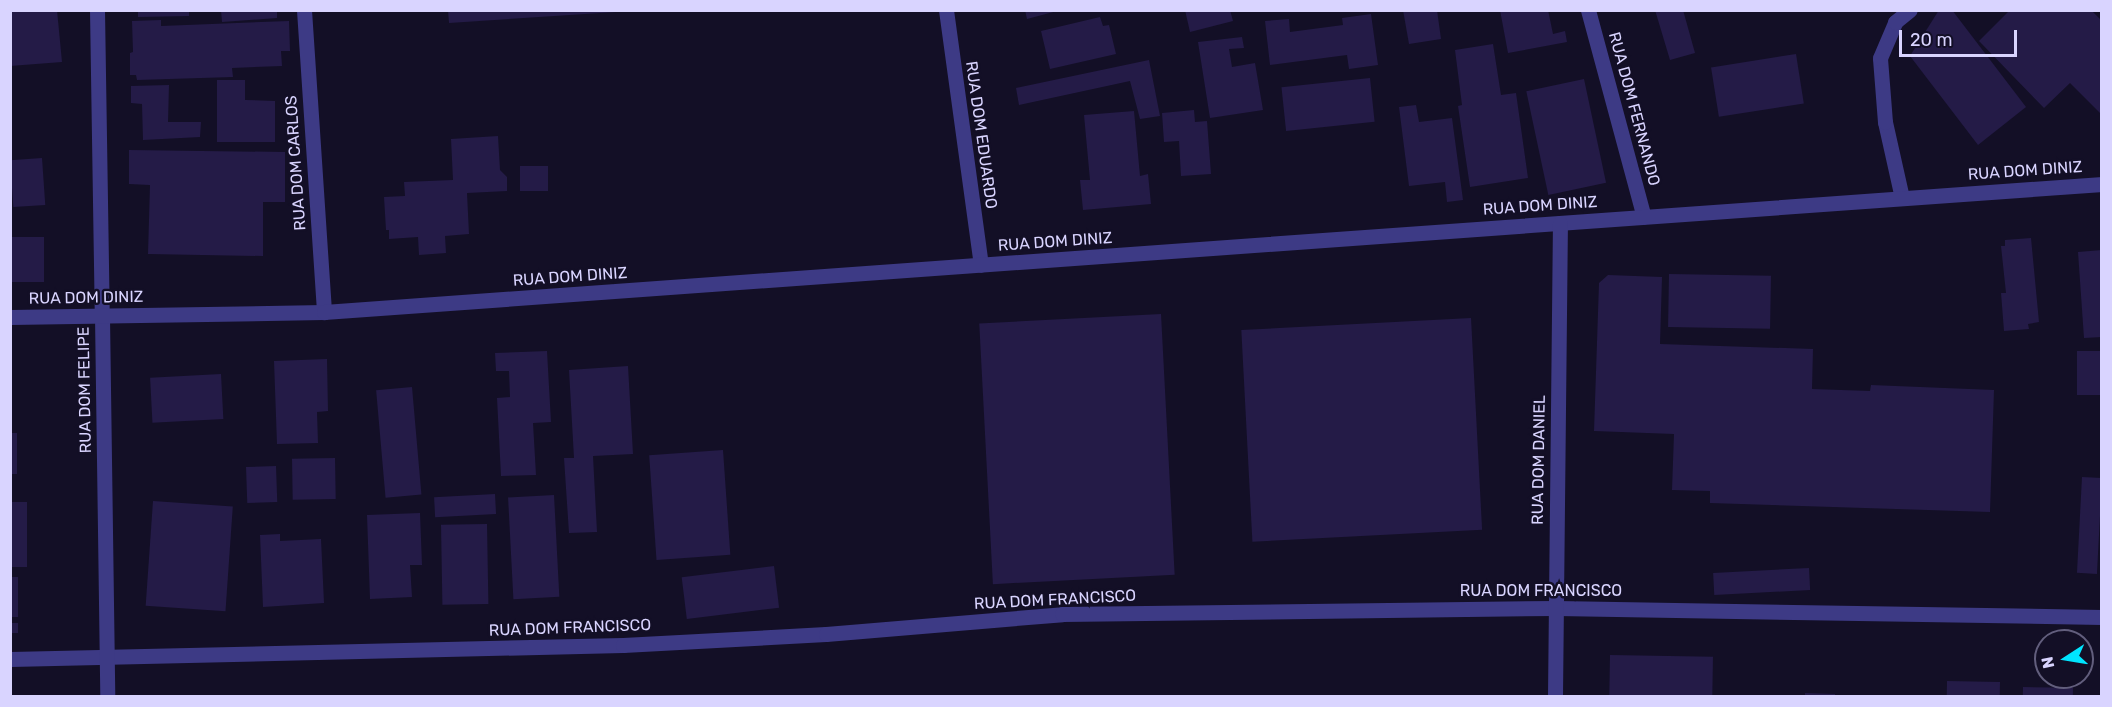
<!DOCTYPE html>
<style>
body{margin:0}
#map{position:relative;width:2112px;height:707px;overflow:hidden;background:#130f26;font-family:Rubik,sans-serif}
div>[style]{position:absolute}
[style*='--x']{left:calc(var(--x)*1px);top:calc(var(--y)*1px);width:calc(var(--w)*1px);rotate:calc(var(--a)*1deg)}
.building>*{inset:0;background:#241b47;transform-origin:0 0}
.service>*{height:15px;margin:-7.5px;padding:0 7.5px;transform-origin:7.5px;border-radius:7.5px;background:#3d3a85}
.minor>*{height:15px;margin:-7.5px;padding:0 7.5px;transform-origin:7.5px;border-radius:7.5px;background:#3d3a85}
.tertiary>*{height:15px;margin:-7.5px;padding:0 7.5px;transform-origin:7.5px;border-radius:7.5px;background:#3d3a85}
span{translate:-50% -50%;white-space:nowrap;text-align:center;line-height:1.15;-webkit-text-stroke:5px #130f26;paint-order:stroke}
.street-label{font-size:16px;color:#d9d4ff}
.frame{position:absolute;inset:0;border:12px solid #d9d4ff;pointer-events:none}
.north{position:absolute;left:2034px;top:629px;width:60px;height:60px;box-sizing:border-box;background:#130f26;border:2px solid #625e7d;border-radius:50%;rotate:258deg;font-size:16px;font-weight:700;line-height:24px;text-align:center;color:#d9d4ff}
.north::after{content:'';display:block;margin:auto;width:21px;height:27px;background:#00e5ff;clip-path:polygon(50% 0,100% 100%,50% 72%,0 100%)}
.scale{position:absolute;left:1899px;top:30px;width:118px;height:27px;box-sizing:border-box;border:3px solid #d9d4ff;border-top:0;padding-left:8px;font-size:18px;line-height:21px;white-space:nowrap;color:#d9d4ff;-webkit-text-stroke:4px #130f26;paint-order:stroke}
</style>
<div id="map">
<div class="building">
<div style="clip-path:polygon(10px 10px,57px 10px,62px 62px,10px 66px)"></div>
<div style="clip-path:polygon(138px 10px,189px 10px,189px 16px,138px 17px)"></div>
<div style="clip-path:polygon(221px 10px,277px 10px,277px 18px,222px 22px)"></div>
<div style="clip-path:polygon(448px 10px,616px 10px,616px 12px,449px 23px)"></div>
<div style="clip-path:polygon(1025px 10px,1057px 10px,1057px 11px,1027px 19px)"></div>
<div style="clip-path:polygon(1185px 10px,1230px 10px,1233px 21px,1190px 32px)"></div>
<div style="clip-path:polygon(1403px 10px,1437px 10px,1441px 39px,1409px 44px)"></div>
<div style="clip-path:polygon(1500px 10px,1548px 10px,1553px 34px,1565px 31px,1567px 42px,1508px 53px)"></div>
<div style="clip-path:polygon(1655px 10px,1683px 10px,1695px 53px,1670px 60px)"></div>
<div style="clip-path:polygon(1939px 10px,1952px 10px,2026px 107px,1978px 145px,1910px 56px)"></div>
<div style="clip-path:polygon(2010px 10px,2091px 10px,2102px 21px,2102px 115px,2070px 83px,2044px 108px,1979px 41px)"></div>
<div style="clip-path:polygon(1371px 14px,1378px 65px,1349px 69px,1347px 55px,1270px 65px,1265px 21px,1289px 19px,1290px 32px,1343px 25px,1342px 18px)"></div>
<div style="clip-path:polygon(1100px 17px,1103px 26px,1109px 25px,1116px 54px,1050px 69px,1041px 31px)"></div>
<div style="clip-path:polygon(161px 20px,161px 26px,289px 21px,290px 51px,281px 51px,282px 66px,232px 68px,233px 77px,137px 80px,136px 75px,130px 75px,130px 53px,133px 52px,132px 21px)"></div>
<div style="clip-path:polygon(1242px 37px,1244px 48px,1229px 49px,1232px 67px,1255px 63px,1263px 110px,1210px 118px,1198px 42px)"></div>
<div style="clip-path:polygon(1493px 44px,1501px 95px,1516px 93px,1528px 178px,1470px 187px,1458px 106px,1462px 105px,1455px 50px)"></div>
<div style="left:1796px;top:54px;width:50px;height:86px;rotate:81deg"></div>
<div style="clip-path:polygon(1149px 60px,1160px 116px,1140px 119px,1130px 81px,1019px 105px,1016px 88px)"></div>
<div style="left:1370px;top:78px;width:44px;height:89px;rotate:84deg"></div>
<div style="left:1584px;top:79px;width:106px;height:59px;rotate:78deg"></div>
<div style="clip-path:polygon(217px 80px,245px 80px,245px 100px,275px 101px,275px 142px,217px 142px)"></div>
<div style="clip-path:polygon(169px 85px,168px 122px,201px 122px,200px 137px,143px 140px,142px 104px,131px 103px,131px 86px)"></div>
<div style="clip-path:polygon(1416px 105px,1419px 122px,1452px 118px,1463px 200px,1447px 202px,1445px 182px,1409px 186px,1399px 107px)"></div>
<div style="clip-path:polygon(1194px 110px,1195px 122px,1207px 121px,1211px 174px,1181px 176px,1179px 141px,1164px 142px,1162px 113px)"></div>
<div style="clip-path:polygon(1134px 111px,1140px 176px,1148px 174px,1151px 204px,1083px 210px,1080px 180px,1090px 180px,1084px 115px)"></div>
<div style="clip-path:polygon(498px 136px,500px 170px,507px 177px,507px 191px,467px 193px,469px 234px,445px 236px,446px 253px,419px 255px,418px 237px,389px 239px,389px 230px,386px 230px,384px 197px,405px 196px,404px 182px,453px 180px,451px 139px)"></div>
<div style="clip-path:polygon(129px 150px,285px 152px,285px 202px,263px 202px,263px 256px,148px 254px,150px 185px,129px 184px)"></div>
<div style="left:42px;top:158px;width:47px;height:32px;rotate:86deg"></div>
<div style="left:520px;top:166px;width:28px;height:25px"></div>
<div style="left:10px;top:237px;width:34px;height:45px"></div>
<div style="clip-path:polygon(2031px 238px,2039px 322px,2028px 324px,2029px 329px,2004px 331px,2001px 293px,2006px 293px,2001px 246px,2005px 246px,2005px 240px)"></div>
<div style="clip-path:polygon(2102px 250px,2102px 337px,2084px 338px,2078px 252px)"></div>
<div style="left:1669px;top:274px;width:102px;height:53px;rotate:1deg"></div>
<div style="clip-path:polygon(1608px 275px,1662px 277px,1660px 344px,1813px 349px,1812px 389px,1870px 391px,1871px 385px,1994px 390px,1990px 512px,1710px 503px,1710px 491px,1672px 490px,1674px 434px,1594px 431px,1599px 283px)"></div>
<div style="left:1161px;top:314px;width:261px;height:182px;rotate:87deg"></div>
<div style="left:1471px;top:318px;width:212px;height:230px;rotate:87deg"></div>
<div style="clip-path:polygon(547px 351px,551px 422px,533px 423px,536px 475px,501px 476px,497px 398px,510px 397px,509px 371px,496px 371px,495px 353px)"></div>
<div style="left:2102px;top:351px;width:44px;height:25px;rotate:90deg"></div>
<div style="clip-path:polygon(327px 359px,328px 411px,317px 412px,318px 443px,277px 444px,274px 361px)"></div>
<div style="clip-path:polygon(628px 366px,633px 454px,593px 456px,597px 532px,569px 533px,564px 458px,574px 458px,569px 370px)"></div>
<div style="left:221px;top:374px;width:45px;height:71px;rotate:87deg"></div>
<div style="left:412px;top:387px;width:108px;height:36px;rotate:85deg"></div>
<div style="left:10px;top:433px;width:7px;height:41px"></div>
<div style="left:723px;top:450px;width:105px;height:74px;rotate:86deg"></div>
<div style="left:335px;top:458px;width:41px;height:43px;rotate:89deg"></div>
<div style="left:276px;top:466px;width:36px;height:30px;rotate:88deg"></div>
<div style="left:2082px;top:477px;width:20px;height:96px;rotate:3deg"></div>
<div style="left:495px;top:494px;width:20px;height:61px;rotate:87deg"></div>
<div style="left:554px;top:495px;width:102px;height:46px;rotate:87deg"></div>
<div style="left:153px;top:501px;width:80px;height:105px;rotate:4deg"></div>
<div style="left:10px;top:502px;width:17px;height:65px"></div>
<div style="clip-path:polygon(420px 513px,422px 565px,410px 565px,412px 597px,370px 599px,367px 515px)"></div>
<div style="left:487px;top:524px;width:80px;height:46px;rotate:89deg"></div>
<div style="clip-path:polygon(280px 534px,280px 541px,321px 539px,324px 603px,263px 607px,260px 535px)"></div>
<div style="left:774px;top:566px;width:42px;height:93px;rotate:83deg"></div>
<div style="left:1809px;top:568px;width:22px;height:96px;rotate:87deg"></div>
<div style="left:10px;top:577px;width:8px;height:40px"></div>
<div style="left:18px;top:623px;width:10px;height:8px;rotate:90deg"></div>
<div style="left:1610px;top:655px;width:103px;height:41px;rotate:1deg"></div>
<div style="left:1947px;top:681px;width:53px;height:15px;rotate:1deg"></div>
<div style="left:2023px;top:687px;width:50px;height:9px;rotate:1deg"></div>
<div style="clip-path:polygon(1805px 693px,1835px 694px,1835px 696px,1805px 696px)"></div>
</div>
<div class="service">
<div style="--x:1902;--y:198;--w:78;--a:-102.6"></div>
<div style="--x:1885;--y:122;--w:64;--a:-94.5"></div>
<div style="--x:1880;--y:58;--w:39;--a:-67"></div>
<div style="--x:1895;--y:22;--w:19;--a:-39"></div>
</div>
<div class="minor">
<div style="--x:97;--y:10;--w:306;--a:89.1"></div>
<div style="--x:304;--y:10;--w:303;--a:86.2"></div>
<div style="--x:946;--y:10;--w:257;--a:82.2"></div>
<div style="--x:1588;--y:10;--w:214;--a:74.9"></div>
<div style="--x:10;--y:659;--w:613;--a:-1.31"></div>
<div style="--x:623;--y:645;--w:203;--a:-3.1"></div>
<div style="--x:826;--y:634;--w:237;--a:-4.8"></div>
<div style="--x:1062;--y:614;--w:494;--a:-0.7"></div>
<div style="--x:1556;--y:608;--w:546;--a:0.94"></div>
</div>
<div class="tertiary">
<div style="--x:102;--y:316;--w:380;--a:89.2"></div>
<div style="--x:10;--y:317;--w:314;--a:-0.9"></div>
<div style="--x:324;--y:312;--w:1783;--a:-4.12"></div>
<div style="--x:1555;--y:696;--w:473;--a:-89.4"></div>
</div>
<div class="street-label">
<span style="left:1634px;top:109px;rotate:75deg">RUA DOM FERNANDO</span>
<span style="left:981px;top:135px;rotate:82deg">RUA DOM EDUARDO</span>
<span style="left:296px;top:163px;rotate:-94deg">RUA DOM CARLOS</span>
<span style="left:2025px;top:171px;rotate:-4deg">RUA DOM DINIZ</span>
<span style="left:1540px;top:206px;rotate:-4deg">RUA DOM DINIZ</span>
<span style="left:1055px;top:242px;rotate:-4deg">RUA DOM DINIZ</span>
<span style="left:570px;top:277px;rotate:-4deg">RUA DOM DINIZ</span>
<span style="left:86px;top:298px;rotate:-1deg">RUA DOM DINIZ</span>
<span style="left:85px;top:390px;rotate:-91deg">RUA DOM FELIPE</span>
<span style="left:1539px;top:460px;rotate:-89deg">RUA DOM DANIEL</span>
<span style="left:1541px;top:591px">RUA DOM FRANCISCO</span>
<span style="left:1055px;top:600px;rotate:-3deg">RUA DOM FRANCISCO</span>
<span style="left:570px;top:628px;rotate:-2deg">RUA DOM FRANCISCO</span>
</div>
<div class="frame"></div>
<div class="north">N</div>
<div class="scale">20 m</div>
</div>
